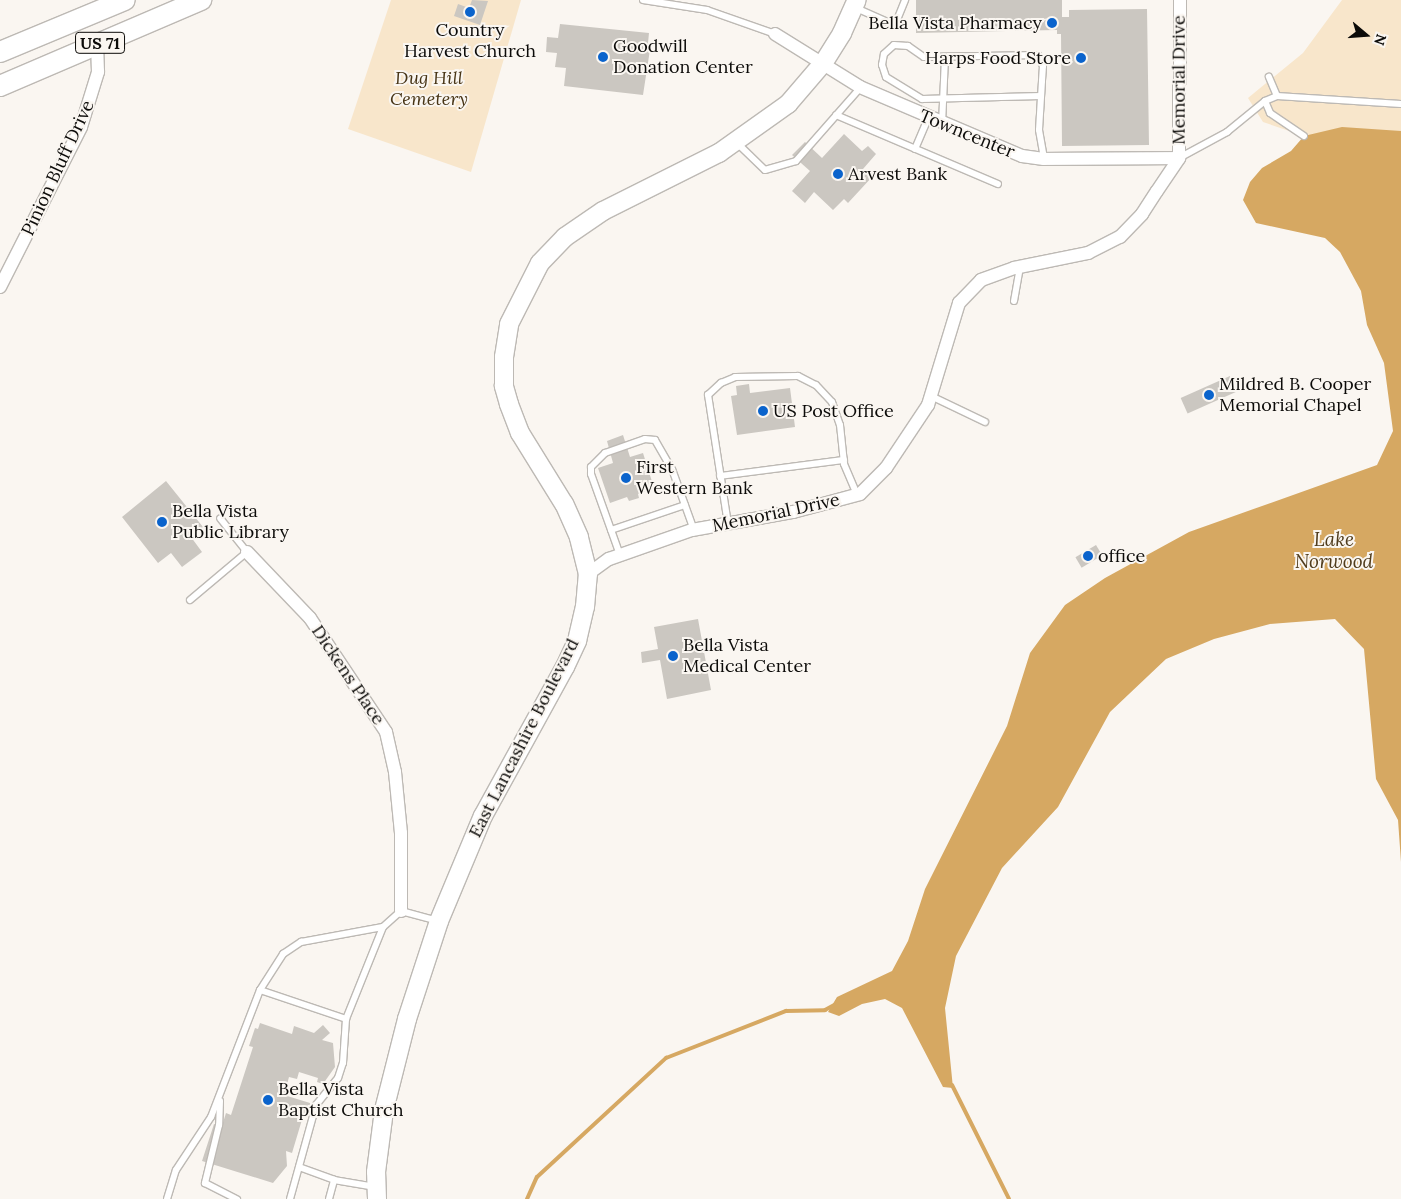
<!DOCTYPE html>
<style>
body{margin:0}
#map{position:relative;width:1401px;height:1199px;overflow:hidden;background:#faf6f1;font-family:Lora,serif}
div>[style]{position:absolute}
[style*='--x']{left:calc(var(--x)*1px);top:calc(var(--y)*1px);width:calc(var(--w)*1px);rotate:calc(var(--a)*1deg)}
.green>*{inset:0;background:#f8e6cb}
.water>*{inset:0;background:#d6a862}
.stream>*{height:4px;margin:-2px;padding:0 2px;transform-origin:2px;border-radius:2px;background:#d6a862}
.building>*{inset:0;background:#cbc7c1;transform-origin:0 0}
.roads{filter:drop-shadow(1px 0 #bdb9b4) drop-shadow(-1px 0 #bdb9b4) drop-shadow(0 1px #bdb9b4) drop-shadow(0 -1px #bdb9b4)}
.service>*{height:6px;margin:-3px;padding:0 3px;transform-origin:3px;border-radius:3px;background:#fff}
.minor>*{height:12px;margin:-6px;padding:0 6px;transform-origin:6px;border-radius:6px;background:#fff}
.secondary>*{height:18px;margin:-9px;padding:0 9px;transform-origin:9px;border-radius:9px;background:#fff}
.primary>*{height:20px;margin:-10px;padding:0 10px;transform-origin:10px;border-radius:10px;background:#fff}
.dots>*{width:14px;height:14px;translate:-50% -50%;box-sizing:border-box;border:2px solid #faf6f1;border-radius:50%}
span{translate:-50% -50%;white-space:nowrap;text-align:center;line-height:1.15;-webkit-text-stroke:4px #faf6f1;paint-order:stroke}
.shield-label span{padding:1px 4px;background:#faf6f1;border:1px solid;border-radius:4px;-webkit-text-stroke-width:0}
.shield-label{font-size:16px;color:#0c0b09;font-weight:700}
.poi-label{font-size:18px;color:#0c0b09}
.right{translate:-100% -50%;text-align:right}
.left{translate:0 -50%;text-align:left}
.park-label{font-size:18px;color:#473415;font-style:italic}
.street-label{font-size:18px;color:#0c0b09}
.water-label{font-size:19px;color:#503c1d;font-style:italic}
.north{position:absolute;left:1341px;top:10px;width:50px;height:50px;-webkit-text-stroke:4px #faf6f1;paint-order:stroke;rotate:108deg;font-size:14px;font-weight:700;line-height:20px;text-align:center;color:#0c0b09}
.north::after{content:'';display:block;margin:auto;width:18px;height:22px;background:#0c0b09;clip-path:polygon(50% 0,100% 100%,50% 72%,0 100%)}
</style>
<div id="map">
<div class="green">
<div style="clip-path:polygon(391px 0,521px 0,471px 172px,348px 129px)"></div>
<div style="clip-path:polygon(1342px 0,1401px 0,1401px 131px,1304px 136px,1263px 122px,1248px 98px,1303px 53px)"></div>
</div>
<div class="water">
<div style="clip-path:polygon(1342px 127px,1401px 131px,1401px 862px,1398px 820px,1376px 779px,1364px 649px,1335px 619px,1270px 624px,1214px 639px,1166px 659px,1110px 712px,1058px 807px,1002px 868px,956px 956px,945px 1008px,953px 1088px,943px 1087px,902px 1008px,885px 999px,862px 1004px,839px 1016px,828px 1012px,837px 997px,892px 971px,908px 941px,925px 889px,1007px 726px,1030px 653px,1065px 605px,1105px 578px,1189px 532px,1377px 465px,1393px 431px,1384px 363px,1367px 325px,1361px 291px,1340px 252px,1325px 238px,1256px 223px,1243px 200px,1250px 182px,1262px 168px,1291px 151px,1304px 136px)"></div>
</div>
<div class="stream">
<div style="--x:952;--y:1085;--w:127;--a:63.4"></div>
<div style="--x:527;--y:1199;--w:24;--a:-66"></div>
<div style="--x:537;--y:1177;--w:176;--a:-42.7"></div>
<div style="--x:666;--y:1058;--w:129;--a:-21.4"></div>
<div style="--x:786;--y:1011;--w:39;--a:-1"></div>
<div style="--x:825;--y:1010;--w:10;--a:-29"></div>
</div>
<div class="building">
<div style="clip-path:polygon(472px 0,488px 1px,480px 25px,454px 16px,458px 4px,469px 8px)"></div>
<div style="clip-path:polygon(916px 0,1062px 0,1062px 17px,1069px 17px,1069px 10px,1147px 9px,1149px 145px,1062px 146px,1061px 34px,1057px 34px,1057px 30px,916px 33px)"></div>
<div style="clip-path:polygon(560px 24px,649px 33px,648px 43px,651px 43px,643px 95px,564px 86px,566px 68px,555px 67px,557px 53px,546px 52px,547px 37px,558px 38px)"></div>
<div style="clip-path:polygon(844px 134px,862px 151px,868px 146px,876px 154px,863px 169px,872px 177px,848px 203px,844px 199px,833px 210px,814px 192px,805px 203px,792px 191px,810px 171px,792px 155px,805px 142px,822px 158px)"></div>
<div style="left:1230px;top:376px;width:17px;height:54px;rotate:66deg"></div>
<div style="clip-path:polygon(749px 384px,750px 393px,790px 388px,795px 427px,737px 435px,731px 396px,737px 395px,736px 386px)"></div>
<div style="clip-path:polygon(623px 435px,630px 457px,643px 453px,654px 488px,638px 494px,639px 498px,629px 501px,627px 497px,610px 503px,598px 468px,613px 463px,607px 441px)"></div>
<div style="clip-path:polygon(166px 481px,203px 527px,191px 537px,202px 552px,182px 567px,171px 553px,158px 563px,122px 517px)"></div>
<div style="left:1096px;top:545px;width:12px;height:24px;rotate:59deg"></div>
<div style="clip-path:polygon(698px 619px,711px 690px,667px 699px,660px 660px,642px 663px,641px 652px,658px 649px,654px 627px)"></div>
<div style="clip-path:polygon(260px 1023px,292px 1034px,294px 1026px,314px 1033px,323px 1025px,330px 1033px,322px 1040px,333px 1043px,335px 1067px,323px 1084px,317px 1082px,318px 1078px,299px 1072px,297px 1079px,289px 1077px,284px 1095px,323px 1107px,320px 1118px,304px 1113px,292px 1153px,286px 1151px,287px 1166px,273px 1183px,202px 1161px,214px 1124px,222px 1126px,226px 1113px,231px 1115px,253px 1047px,249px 1046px,255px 1028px,258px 1029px)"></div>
</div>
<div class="roads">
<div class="service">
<div style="--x:643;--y:0;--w:65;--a:8.9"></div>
<div style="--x:707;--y:10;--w:72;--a:19.4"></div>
<div style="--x:856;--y:8;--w:37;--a:24"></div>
<div style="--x:890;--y:23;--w:8;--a:-23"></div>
<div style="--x:897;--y:20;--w:22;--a:-68"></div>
<div style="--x:1041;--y:96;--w:119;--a:178.6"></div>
<div style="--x:922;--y:99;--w:42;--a:-148.6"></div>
<div style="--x:886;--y:77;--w:13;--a:-108"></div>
<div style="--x:882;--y:65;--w:11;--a:-80"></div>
<div style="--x:884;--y:54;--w:13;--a:-42"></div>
<div style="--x:894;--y:45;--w:14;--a:4"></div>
<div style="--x:908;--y:46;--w:19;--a:35"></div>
<div style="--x:924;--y:57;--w:114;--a:-1"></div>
<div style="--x:1038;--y:55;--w:12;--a:66"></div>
<div style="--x:1043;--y:66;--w:15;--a:94"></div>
<div style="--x:1042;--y:81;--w:49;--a:93.5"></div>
<div style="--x:1039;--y:130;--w:29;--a:80"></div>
<div style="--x:1277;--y:96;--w:124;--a:3.7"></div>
<div style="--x:1265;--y:101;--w:13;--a:-23"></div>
<div style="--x:1277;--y:96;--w:21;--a:-113"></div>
<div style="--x:836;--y:115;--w:176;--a:23.1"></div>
<div style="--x:942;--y:124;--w:66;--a:-87.4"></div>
<div style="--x:736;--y:142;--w:40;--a:44"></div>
<div style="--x:765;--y:170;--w:32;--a:-16"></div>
<div style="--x:796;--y:161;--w:98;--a:-48.7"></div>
<div style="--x:915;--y:149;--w:34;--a:-67"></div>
<div style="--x:1179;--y:158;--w:55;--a:-28.4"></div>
<div style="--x:1227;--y:132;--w:49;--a:-39.2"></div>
<div style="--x:1265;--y:101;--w:13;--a:67"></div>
<div style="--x:1270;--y:113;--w:41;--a:34.1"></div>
<div style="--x:1014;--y:301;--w:35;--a:-80"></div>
<div style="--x:931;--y:396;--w:60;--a:25.7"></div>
<div style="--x:720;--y:476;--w:125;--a:-7.4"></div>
<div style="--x:728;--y:524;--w:131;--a:-98.8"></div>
<div style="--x:708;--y:395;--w:18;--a:-43"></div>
<div style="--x:721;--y:383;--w:15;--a:-23"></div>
<div style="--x:735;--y:377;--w:63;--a:-0.9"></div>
<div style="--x:798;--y:376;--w:20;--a:27"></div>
<div style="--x:816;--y:385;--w:23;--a:47"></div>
<div style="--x:832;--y:402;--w:24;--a:71"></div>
<div style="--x:840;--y:425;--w:39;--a:84"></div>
<div style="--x:844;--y:464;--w:34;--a:67"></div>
<div style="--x:611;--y:530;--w:78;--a:-18.7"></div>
<div style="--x:620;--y:555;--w:86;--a:-109.7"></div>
<div style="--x:591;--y:474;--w:7;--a:-90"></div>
<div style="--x:591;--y:467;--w:20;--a:-45"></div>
<div style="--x:605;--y:453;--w:42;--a:-19.3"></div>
<div style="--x:645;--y:439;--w:10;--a:6"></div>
<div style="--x:655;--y:440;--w:34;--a:60"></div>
<div style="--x:672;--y:469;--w:65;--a:70.2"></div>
<div style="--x:190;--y:600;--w:75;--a:-40.1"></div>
<div style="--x:247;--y:552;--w:43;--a:-128.5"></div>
<div style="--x:260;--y:990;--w:91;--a:18.6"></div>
<div style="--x:346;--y:1019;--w:99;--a:-68.1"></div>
<div style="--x:220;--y:1101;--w:24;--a:92"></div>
<div style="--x:219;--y:1125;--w:60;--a:103.6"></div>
<div style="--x:205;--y:1183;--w:36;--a:27"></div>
<div style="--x:299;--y:1167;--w:37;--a:20"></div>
<div style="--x:167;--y:1199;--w:30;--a:-73"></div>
<div style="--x:176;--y:1170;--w:64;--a:-56.6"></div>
<div style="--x:211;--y:1117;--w:136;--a:-68.9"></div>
<div style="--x:260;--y:990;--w:43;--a:-57.4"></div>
<div style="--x:283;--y:954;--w:22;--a:-34"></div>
<div style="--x:301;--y:942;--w:83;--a:-10.4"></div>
<div style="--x:383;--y:927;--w:24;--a:-42"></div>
<div style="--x:401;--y:911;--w:38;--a:15"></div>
<div style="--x:290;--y:1199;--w:98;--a:-74.5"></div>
<div style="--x:316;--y:1105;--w:35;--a:-51"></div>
<div style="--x:338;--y:1078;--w:16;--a:-72"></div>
<div style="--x:343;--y:1063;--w:44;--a:-86.1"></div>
<div style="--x:329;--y:1199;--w:20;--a:-75"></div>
<div style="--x:334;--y:1180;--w:42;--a:9.7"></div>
</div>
<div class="minor">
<div style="--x:775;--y:34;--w:100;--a:31.9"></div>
<div style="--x:860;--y:87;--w:176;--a:23.1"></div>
<div style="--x:1022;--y:156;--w:22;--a:8"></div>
<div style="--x:1044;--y:159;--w:135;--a:-0.4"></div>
<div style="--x:0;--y:287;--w:179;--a:-63.1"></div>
<div style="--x:81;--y:127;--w:58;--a:-72.8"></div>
<div style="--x:98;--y:72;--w:27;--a:-92"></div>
<div style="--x:247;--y:552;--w:91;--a:46.3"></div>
<div style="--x:310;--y:618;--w:137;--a:56.3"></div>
<div style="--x:386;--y:732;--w:41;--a:77.3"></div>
<div style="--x:395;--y:772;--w:61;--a:84.4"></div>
<div style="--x:401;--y:833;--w:78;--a:90"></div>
<div style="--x:588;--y:574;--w:26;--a:-36"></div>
<div style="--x:609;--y:559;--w:88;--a:-19.3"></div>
<div style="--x:692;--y:530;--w:103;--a:-10.1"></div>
<div style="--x:793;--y:512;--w:69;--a:-15"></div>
<div style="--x:860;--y:494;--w:37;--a:-45"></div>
<div style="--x:886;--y:468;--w:76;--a:-56.3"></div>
<div style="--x:928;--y:405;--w:107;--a:-73.1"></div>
<div style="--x:959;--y:303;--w:32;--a:-46"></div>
<div style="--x:981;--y:280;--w:35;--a:-20"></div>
<div style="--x:1014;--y:268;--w:76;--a:-11.5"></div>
<div style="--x:1088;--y:253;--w:36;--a:-27"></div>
<div style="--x:1120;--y:237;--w:32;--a:-46"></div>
<div style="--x:1142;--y:214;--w:27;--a:-57"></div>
<div style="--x:1157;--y:191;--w:40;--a:-56"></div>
<div style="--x:1179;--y:158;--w:158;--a:-89.6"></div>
</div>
<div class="secondary">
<div style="--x:377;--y:1199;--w:27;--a:-92"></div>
<div style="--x:376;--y:1172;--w:63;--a:-82.6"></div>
<div style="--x:384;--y:1110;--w:94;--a:-75.8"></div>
<div style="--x:407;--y:1019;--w:103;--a:-71.9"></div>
<div style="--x:439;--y:921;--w:114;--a:-67.3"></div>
<div style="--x:483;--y:816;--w:170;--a:-61.2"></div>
<div style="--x:565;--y:667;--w:29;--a:-65"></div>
<div style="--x:577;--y:641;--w:35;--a:-77"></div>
<div style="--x:585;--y:607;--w:33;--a:-85"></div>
<div style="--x:588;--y:574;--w:38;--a:-104"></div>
<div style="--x:579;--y:537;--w:36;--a:-114"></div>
<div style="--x:564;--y:504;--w:84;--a:-121.8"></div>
<div style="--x:520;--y:433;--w:31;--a:-111"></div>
<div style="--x:509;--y:404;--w:19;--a:-106"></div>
<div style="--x:504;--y:386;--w:29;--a:-90"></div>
<div style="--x:504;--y:357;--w:33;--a:-81"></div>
<div style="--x:509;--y:324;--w:68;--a:-63.1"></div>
<div style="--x:540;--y:263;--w:36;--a:-46"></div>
<div style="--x:565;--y:237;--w:46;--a:-34.4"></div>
<div style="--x:603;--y:211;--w:130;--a:-26.6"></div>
<div style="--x:719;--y:153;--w:85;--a:-35.4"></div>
<div style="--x:788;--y:104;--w:55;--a:-49.4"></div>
<div style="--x:824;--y:62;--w:34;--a:-58"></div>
<div style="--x:842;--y:33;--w:36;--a:-66"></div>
</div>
<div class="primary">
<div style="--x:0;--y:52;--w:135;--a:-22.6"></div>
<div style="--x:0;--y:86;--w:219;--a:-23.2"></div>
</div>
</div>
<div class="dots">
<div style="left:470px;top:12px;background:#0a63cc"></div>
<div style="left:1052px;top:23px;background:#0a63cc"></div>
<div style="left:603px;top:57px;background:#0a63cc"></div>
<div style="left:1081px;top:58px;background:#0a63cc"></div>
<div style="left:838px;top:174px;background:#0a63cc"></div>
<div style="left:1209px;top:395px;background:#0a63cc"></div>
<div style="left:763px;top:411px;background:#0a63cc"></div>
<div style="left:626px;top:478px;background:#0a63cc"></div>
<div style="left:162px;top:522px;background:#0a63cc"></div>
<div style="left:1088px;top:556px;background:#0a63cc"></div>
<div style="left:673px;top:656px;background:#0a63cc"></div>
<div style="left:268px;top:1100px;background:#0a63cc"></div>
</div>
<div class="shield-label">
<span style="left:100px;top:43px">US 71</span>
</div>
<div class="poi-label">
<span class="right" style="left:1042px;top:23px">Bella Vista Pharmacy</span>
<span style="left:470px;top:41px">Country<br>Harvest Church</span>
<span class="left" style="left:613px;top:57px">Goodwill<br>Donation Center</span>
<span class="right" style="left:1071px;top:58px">Harps Food Store</span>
<span class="left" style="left:848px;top:174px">Arvest Bank</span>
<span class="left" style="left:1219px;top:395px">Mildred B. Cooper<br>Memorial Chapel</span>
<span class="left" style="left:773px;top:411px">US Post Office</span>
<span class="left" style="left:636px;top:478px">First<br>Western Bank</span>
<span class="left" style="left:172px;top:522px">Bella Vista<br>Public Library</span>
<span class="left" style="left:1098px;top:556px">office</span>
<span class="left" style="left:683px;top:656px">Bella Vista<br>Medical Center</span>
<span class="left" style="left:278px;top:1100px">Bella Vista<br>Baptist Church</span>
</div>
<div class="park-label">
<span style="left:429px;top:89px">Dug Hill<br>Cemetery</span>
</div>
<div class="street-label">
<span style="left:1179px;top:80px;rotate:-90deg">Memorial Drive</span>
<span style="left:967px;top:134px;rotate:22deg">Towncenter</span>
<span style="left:58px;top:168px;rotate:-65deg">Pinion Bluff Drive</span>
<span style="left:776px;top:513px;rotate:-12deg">Memorial Drive</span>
<span style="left:348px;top:675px;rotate:56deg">Dickens Place</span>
<span style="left:524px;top:738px;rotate:-63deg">East Lancashire Boulevard</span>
</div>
<div class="water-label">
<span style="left:1334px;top:551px">Lake<br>Norwood</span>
</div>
<div class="north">N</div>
</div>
